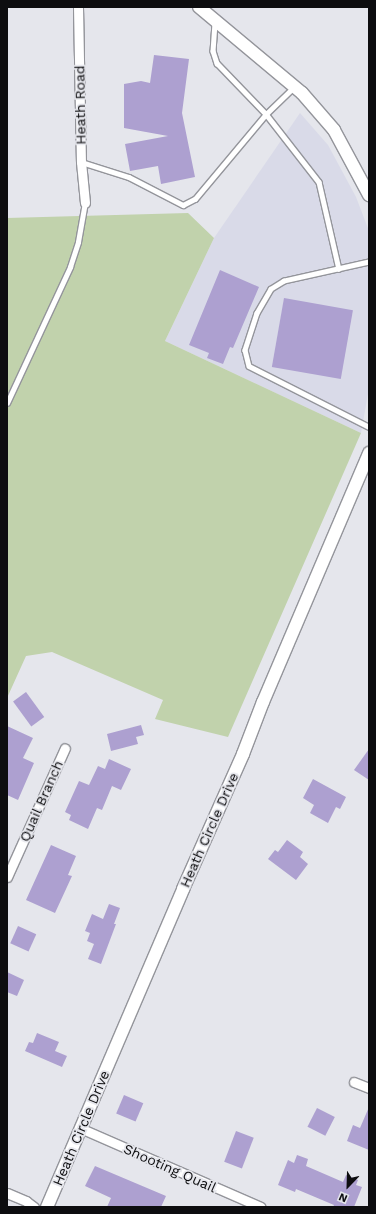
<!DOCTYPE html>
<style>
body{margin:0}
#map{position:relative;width:376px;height:1214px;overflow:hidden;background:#e5e6ec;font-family:"Work Sans",sans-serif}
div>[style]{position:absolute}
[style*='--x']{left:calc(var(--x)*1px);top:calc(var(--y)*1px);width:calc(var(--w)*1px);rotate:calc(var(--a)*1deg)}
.built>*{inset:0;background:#d9dae8}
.green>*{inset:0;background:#c1d2ac}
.building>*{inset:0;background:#ada0d0;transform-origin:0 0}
.roads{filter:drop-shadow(1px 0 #94959b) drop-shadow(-1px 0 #94959b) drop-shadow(0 1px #94959b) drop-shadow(0 -1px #94959b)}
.service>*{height:4.5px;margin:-2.25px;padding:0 2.25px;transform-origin:2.25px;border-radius:2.25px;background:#fff}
.minor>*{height:9px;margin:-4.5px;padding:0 4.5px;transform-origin:4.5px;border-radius:4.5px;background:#fff}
.tertiary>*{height:12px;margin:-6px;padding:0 6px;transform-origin:6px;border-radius:6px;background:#fff}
span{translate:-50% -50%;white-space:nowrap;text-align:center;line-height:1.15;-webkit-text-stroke:3.5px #e5e6ec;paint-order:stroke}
.street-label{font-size:14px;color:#0d0d0f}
.frame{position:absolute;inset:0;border:8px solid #0d0d0f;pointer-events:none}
.north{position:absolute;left:328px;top:1166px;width:40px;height:40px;-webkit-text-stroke:3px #e5e6ec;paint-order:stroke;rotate:203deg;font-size:11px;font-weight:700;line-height:16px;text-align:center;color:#0d0d0f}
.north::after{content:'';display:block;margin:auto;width:14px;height:18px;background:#0d0d0f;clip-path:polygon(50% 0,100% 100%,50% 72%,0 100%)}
</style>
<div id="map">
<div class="built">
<div style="clip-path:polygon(300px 113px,328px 145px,356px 197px,369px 231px,369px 388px,361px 433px,165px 341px,214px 238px)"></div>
</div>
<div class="green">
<div style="clip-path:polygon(188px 213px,214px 238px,165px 341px,361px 433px,228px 737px,155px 719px,163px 700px,52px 652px,26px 656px,7px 698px,7px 218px)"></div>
</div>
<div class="building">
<div style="clip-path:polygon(154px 55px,189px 59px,182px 113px,195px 177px,161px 184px,158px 166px,130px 171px,125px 144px,168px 136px,124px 128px,124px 84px,141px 81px,150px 83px)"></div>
<div style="clip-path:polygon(220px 270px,259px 287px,233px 348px,230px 347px,223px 364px,207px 358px,209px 353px,189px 345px)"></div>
<div style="left:284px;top:298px;width:70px;height:70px;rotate:10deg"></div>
<div style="left:26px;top:692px;width:31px;height:16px;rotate:54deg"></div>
<div style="clip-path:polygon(141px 725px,144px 735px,136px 737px,138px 744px,111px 751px,107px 734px)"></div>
<div style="clip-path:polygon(7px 726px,33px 738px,23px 758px,34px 763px,18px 800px,7px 795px)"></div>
<div style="clip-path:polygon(369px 749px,369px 780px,354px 770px)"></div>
<div style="clip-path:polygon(109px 759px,131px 769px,121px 790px,112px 786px,102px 810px,97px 808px,88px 829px,69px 820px,71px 815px,65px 812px,79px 781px,89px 785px,98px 766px,105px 769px)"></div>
<div style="clip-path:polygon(313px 779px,346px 797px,340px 809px,336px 807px,328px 823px,310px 813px,314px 805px,303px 798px)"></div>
<div style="clip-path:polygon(287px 840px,303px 852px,300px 857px,308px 864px,296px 880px,268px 859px,275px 850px,278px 852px)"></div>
<div style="clip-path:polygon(51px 845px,76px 856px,68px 875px,72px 876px,55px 913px,26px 900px)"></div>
<div style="clip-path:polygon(109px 904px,120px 908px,114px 924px,116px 924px,101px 964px,88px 959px,94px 944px,87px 941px,90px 933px,85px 931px,92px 914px,103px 919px)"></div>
<div style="left:18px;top:926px;width:20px;height:19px;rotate:24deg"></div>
<div style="clip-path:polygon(7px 972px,24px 980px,17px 996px,7px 992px)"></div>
<div style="clip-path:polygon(37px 1033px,59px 1042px,55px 1051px,67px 1056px,62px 1067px,25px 1051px,29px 1042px,33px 1043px)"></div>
<div style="left:124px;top:1095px;width:21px;height:20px;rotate:23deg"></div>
<div style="clip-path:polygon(369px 1107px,369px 1150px,347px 1141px,353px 1125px,360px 1128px)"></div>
<div style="left:317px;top:1108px;width:20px;height:21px;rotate:27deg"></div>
<div style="left:236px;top:1131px;width:19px;height:33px;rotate:21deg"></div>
<div style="clip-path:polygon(297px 1155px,308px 1159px,306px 1166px,343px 1182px,346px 1175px,358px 1180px,356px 1185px,362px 1187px,354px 1207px,333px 1207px,334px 1205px,296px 1189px,295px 1192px,278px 1185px,288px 1160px,294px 1163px)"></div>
<div style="clip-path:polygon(95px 1166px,166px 1196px,161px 1207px,107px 1207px,111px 1198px,85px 1186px)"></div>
</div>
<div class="roads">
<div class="service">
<div style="--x:215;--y:23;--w:28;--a:94"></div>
<div style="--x:213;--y:51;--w:13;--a:72"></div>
<div style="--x:217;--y:63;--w:71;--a:46.1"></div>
<div style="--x:266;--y:114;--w:86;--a:52.1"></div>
<div style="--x:319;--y:182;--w:89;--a:77.1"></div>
<div style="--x:81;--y:162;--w:50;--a:17.4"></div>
<div style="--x:129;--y:177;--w:61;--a:27.4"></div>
<div style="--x:183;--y:205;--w:13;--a:-27"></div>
<div style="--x:195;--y:199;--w:111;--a:-50.1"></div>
<div style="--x:266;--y:114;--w:39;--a:-44"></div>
<div style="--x:369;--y:262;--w:87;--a:167.4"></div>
<div style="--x:284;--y:281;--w:15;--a:148"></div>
<div style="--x:271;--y:289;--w:28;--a:120"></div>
<div style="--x:257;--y:313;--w:39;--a:108"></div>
<div style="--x:245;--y:350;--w:16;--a:76"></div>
<div style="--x:249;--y:366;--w:135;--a:26.9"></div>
<div style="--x:7;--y:403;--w:150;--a:-65.1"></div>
<div style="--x:70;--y:267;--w:26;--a:-72"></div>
<div style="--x:78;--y:242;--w:40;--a:-80"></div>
</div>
<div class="minor">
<div style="--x:78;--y:7;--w:155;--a:88.9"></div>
<div style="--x:81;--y:162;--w:41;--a:84.4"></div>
<div style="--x:7;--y:877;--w:141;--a:-65.8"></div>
<div style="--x:354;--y:1082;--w:16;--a:22"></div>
<div style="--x:80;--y:1128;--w:197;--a:23.6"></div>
<div style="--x:7;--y:1193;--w:21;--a:23"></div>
<div style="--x:26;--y:1201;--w:10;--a:37"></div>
</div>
<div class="tertiary">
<div style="--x:199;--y:7;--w:134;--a:39.9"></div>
<div style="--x:302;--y:93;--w:49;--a:49.1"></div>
<div style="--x:334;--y:130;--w:74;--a:61.7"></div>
<div style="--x:47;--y:1207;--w:346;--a:-66.8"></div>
<div style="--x:183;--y:889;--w:148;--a:-66"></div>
<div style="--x:243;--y:754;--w:56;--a:-69"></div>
<div style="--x:263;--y:702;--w:271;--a:-66.9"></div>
</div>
</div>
<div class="street-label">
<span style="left:80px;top:105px;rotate:-91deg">Heath Road</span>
<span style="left:41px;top:801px;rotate:-66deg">Quail Branch</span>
<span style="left:209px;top:830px;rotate:-66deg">Heath Circle Drive</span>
<span style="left:81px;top:1128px;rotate:-67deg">Heath Circle Drive</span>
<span style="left:170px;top:1168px;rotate:24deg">Shooting Quail</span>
</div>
<div class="frame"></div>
<div class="north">N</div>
</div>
